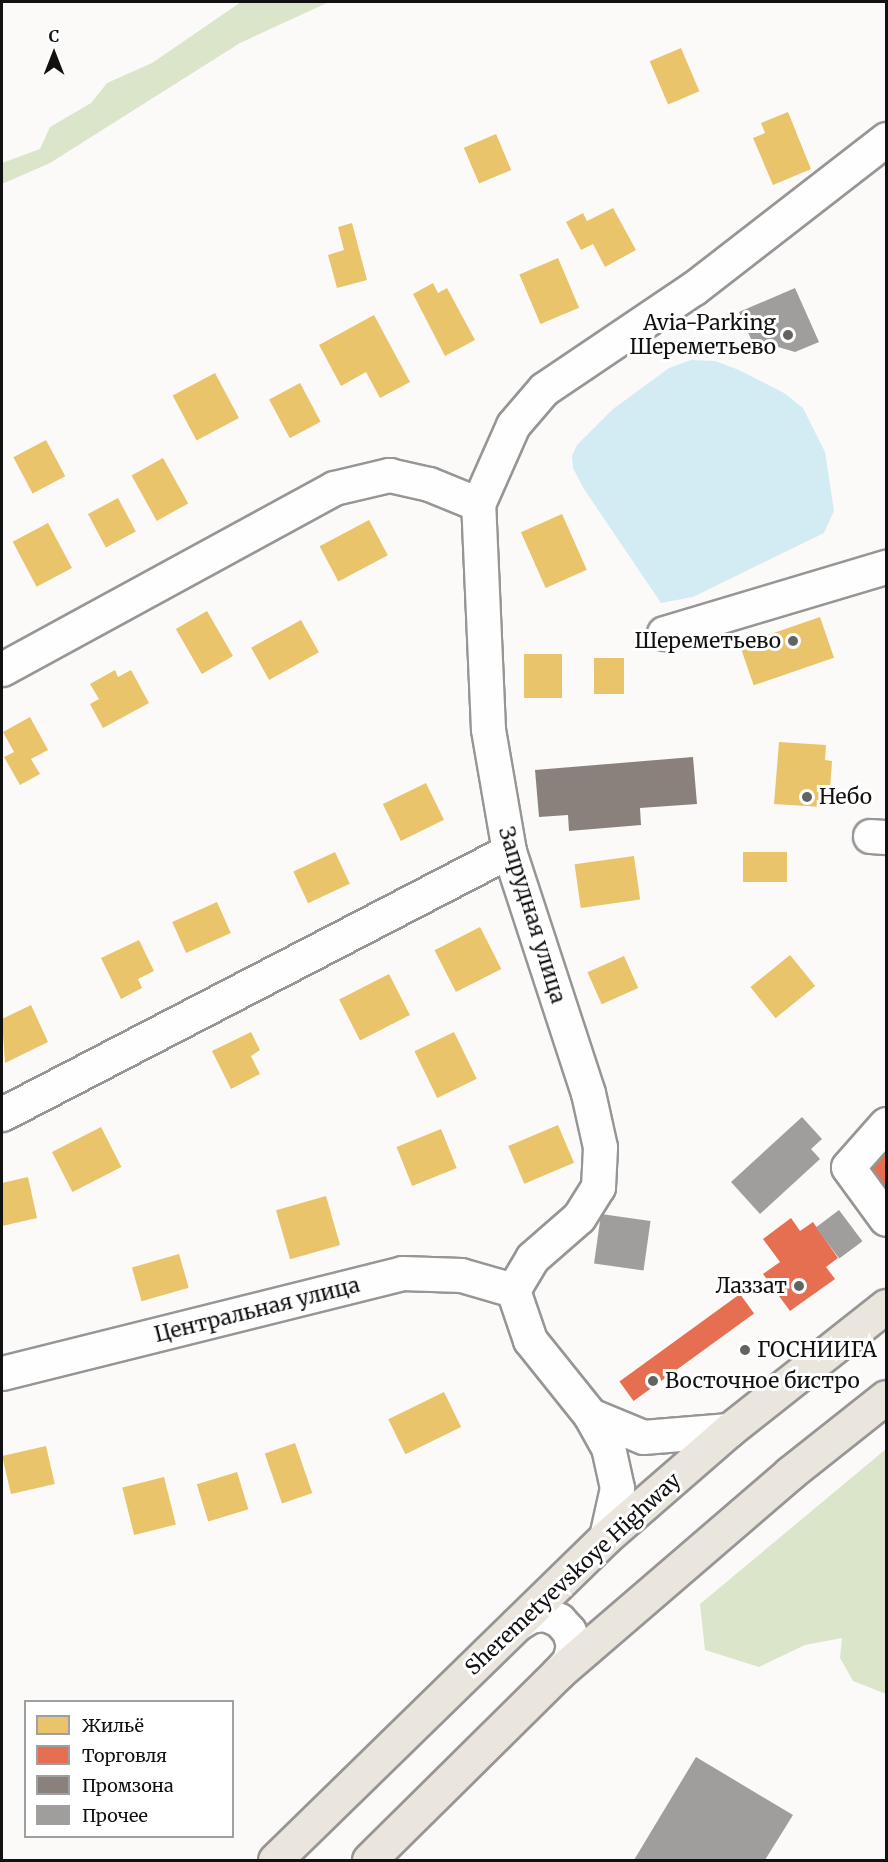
<!DOCTYPE html>
<meta charset="utf-8">
<style>
body{margin:0}
#map{position:relative;width:888px;height:1862px;overflow:hidden;background:#fcfaf8;font-family:Merriweather,serif}
div>[style]{position:absolute}
[style*='--x']{left:calc(var(--x)*1px);top:calc(var(--y)*1px);width:calc(var(--w)*1px);rotate:calc(var(--a)*1deg)}
.forest>*{inset:0;background:#dbe5ca}
.water>*{inset:0;background:#d3ebf2}
.homes>*{inset:0;background:#e9c46a;transform-origin:0 0}
.shops>*{inset:0;background:#e76f51;transform-origin:0 0}
.industry>*{inset:0;background:#8a817c}
.building>*{inset:0;background:#a09e9d;transform-origin:0 0}
.roads{filter:drop-shadow(2px 0 #979695) drop-shadow(-2px 0 #979695) drop-shadow(0 2px #979695) drop-shadow(0 -2px #979695)}
.minor>*{height:33px;margin:-16.5px;padding:0 16.5px;transform-origin:16.5px;border-radius:16.5px;background:#fffefe}
.major>*{height:33px;margin:-16.5px;padding:0 16.5px;transform-origin:16.5px;border-radius:16.5px;background:#eae6de}
.dots>*{width:16px;height:16px;translate:-50% -50%;box-sizing:border-box;border:3px solid #fff;border-radius:50%}
span{translate:-50% -50%;white-space:nowrap;text-align:center;line-height:1.15;-webkit-text-stroke:6px #fff;paint-order:stroke}
.poi-label{font-size:21px;color:#111}
.right{translate:-100% -50%;text-align:right}
.left{translate:0 -50%;text-align:left}
.street-label{font-size:21px;color:#111}
.frame{position:absolute;inset:0;border:3px solid #111;pointer-events:none}
.legend{position:absolute;left:24px;top:1700px;width:210px;height:138px;box-sizing:border-box;background:#fff;border:2px solid #a0a0a0;margin:0;padding:8px 10px;list-style:none;font-size:18px;color:#111}
.legend li{display:flex;align-items:center;gap:12px;height:30px}
.legend b{width:30px;border:2px solid #a0a0a0}
.north{position:absolute;left:24px;top:24px;width:60px;height:60px;-webkit-text-stroke:4px #fff;paint-order:stroke;rotate:0deg;font-size:16px;font-weight:700;line-height:24px;text-align:center;color:#111}
.north::after{content:'';display:block;margin:auto;width:21px;height:27px;background:#111;clip-path:polygon(50% 0,100% 100%,50% 72%,0 100%)}
</style>
<div id="map">
<div class="forest">
<div style="clip-path:polygon(241px 2px,329px 2px,240px 43px,50px 163px,2px 184px,2px 163px,40px 149px,50px 127px,91px 103px,107px 83px,152px 63px)"></div>
<div style="clip-path:polygon(886px 1449px,886px 1694px,853px 1681px,840px 1658px,842px 1638px,805px 1645px,759px 1667px,705px 1650px,700px 1604px)"></div>
</div>
<div class="water">
<div style="clip-path:polygon(691px 360px,715px 361px,739px 370px,784px 393px,803px 408px,825px 452px,834px 511px,824px 533px,693px 597px,661px 603px,584px 489px,573px 468px,572px 456px,577px 445px,613px 409px,669px 368px)"></div>
</div>
<div class="homes">
<div style="left:681px;top:48px;width:47px;height:34px;rotate:67deg"></div>
<div style="clip-path:polygon(788px 112px,811px 169px,773px 185px,753px 138px,765px 133px,761px 123px)"></div>
<div style="left:496px;top:134px;width:39px;height:35px;rotate:67deg"></div>
<div style="clip-path:polygon(613px 208px,636px 250px,605px 267px,593px 244px,581px 250px,566px 222px,583px 213px,587px 221px)"></div>
<div style="clip-path:polygon(352px 223px,367px 280px,337px 288px,328px 255px,344px 250px,338px 227px)"></div>
<div style="left:558px;top:258px;width:54px;height:42px;rotate:67deg"></div>
<div style="clip-path:polygon(433px 283px,438px 293px,447px 288px,475px 340px,445px 356px,413px 294px)"></div>
<div style="clip-path:polygon(374px 315px,410px 382px,380px 398px,366px 372px,341px 386px,319px 345px)"></div>
<div style="left:215px;top:373px;width:51px;height:48px;rotate:62deg"></div>
<div style="left:300px;top:383px;width:44px;height:35px;rotate:62deg"></div>
<div style="left:46px;top:440px;width:41px;height:37px;rotate:62deg"></div>
<div style="left:163px;top:458px;width:52px;height:36px;rotate:61deg"></div>
<div style="left:118px;top:498px;width:38px;height:34px;rotate:62deg"></div>
<div style="left:562px;top:514px;width:61px;height:45px;rotate:66deg"></div>
<div style="left:369px;top:520px;width:40px;height:56px;rotate:62deg"></div>
<div style="left:48px;top:523px;width:51px;height:40px;rotate:62deg"></div>
<div style="left:207px;top:611px;width:52px;height:36px;rotate:60deg"></div>
<div style="left:820px;top:617px;width:43px;height:85px;rotate:71deg"></div>
<div style="left:301px;top:620px;width:37px;height:57px;rotate:61deg"></div>
<div style="left:524px;top:654px;width:38px;height:44px"></div>
<div style="left:594px;top:658px;width:30px;height:36px"></div>
<div style="clip-path:polygon(115px 670px,118px 677px,131px 670px,149px 703px,103px 728px,90px 704px,99px 699px,90px 684px)"></div>
<div style="clip-path:polygon(30px 717px,48px 750px,31px 759px,40px 774px,20px 785px,4px 757px,14px 752px,3px 732px)"></div>
<div style="clip-path:polygon(779px 742px,826px 745px,825px 760px,832px 761px,830px 790px,823px 790px,822px 807px,774px 804px)"></div>
<div style="left:426px;top:783px;width:41px;height:48px;rotate:64deg"></div>
<div style="left:335px;top:852px;width:35px;height:46px;rotate:65deg"></div>
<div style="left:787px;top:852px;width:30px;height:44px;rotate:90deg"></div>
<div style="left:634px;top:856px;width:44px;height:60px;rotate:82deg"></div>
<div style="left:217px;top:902px;width:34px;height:49px;rotate:66deg"></div>
<div style="left:480px;top:927px;width:47px;height:51px;rotate:63deg"></div>
<div style="clip-path:polygon(139px 940px,154px 971px,138px 979px,142px 988px,121px 999px,101px 958px)"></div>
<div style="left:790px;top:955px;width:40px;height:51px;rotate:51deg"></div>
<div style="left:624px;top:956px;width:35px;height:40px;rotate:66deg"></div>
<div style="left:389px;top:974px;width:46px;height:56px;rotate:63deg"></div>
<div style="clip-path:polygon(31px 1005px,48px 1042px,5px 1063px,2px 1019px)"></div>
<div style="clip-path:polygon(251px 1032px,260px 1050px,251px 1056px,260px 1074px,231px 1089px,212px 1051px)"></div>
<div style="left:454px;top:1032px;width:52px;height:44px;rotate:64deg"></div>
<div style="left:558px;top:1125px;width:41px;height:54px;rotate:67deg"></div>
<div style="left:101px;top:1127px;width:45px;height:55px;rotate:63deg"></div>
<div style="left:441px;top:1129px;width:42px;height:48px;rotate:68deg"></div>
<div style="clip-path:polygon(28px 1177px,37px 1218px,2px 1226px,2px 1183px)"></div>
<div style="left:326px;top:1196px;width:51px;height:52px;rotate:74deg"></div>
<div style="left:179px;top:1254px;width:35px;height:49px;rotate:74deg"></div>
<div style="left:444px;top:1392px;width:39px;height:62px;rotate:64deg"></div>
<div style="left:295px;top:1443px;width:53px;height:32px;rotate:71deg"></div>
<div style="left:46px;top:1446px;width:39px;height:45px;rotate:77deg"></div>
<div style="left:237px;top:1472px;width:39px;height:42px;rotate:73deg"></div>
<div style="left:164px;top:1477px;width:49px;height:43px;rotate:76deg"></div>
<div style="clip-path:polygon(731px 1786px,758px 1802px,754px 1809px,777px 1823px,755px 1860px,724px 1860px,696px 1844px)"></div>
</div>
<div class="shops">
<div style="clip-path:polygon(886px 1150px,886px 1200px,864px 1165px)"></div>
<div style="clip-path:polygon(791px 1218px,800px 1231px,813px 1222px,838px 1258px,826px 1267px,835px 1279px,790px 1311px,763px 1274px,780px 1262px,763px 1239px)"></div>
<div style="left:740px;top:1294px;width:24px;height:149px;rotate:54deg"></div>
</div>
<div class="industry">
<div style="clip-path:polygon(693px 757px,697px 804px,640px 808px,641px 825px,569px 831px,568px 815px,539px 817px,535px 770px)"></div>
</div>
<div class="building">
<div style="clip-path:polygon(795px 288px,819px 342px,795px 352px,751px 339px,739px 312px)"></div>
<div style="clip-path:polygon(802px 1117px,822px 1139px,811px 1149px,820px 1159px,760px 1214px,731px 1182px)"></div>
<div style="left:839px;top:1210px;width:39px;height:29px;rotate:53deg"></div>
<div style="left:601px;top:1214px;width:50px;height:50px;rotate:8deg"></div>
<div style="clip-path:polygon(696px 1757px,793px 1815px,765px 1860px,634px 1860px)"></div>
</div>
<div class="roads">
<div class="minor">
<div style="--x:664;--y:633;--w:232;--a:-16.6"></div>
<div style="--x:2;--y:669;--w:378;--a:-28.6"></div>
<div style="--x:334;--y:488;--w:57;--a:-13.3"></div>
<div style="--x:389;--y:475;--w:41;--a:12.7"></div>
<div style="--x:429;--y:484;--w:53;--a:22.2"></div>
<div style="--x:870;--y:836;--w:16;--a:4"></div>
<div style="--x:2;--y:1114;--w:571;--a:-27.42"></div>
<div style="--x:886;--y:1124;--w:57;--a:131.5"></div>
<div style="--x:848;--y:1167;--w:64;--a:53.8"></div>
<div style="--x:513;--y:1290;--w:37;--a:-59"></div>
<div style="--x:532;--y:1258;--w:62;--a:-41.1"></div>
<div style="--x:579;--y:1217;--w:36;--a:-58"></div>
<div style="--x:598;--y:1187;--w:40;--a:-87.1"></div>
<div style="--x:600;--y:1147;--w:55;--a:-102.5"></div>
<div style="--x:588;--y:1093;--w:255;--a:-108.1"></div>
<div style="--x:509;--y:851;--w:124;--a:-99.8"></div>
<div style="--x:488;--y:729;--w:225;--a:-92.5"></div>
<div style="--x:478;--y:504;--w:86;--a:-66.1"></div>
<div style="--x:513;--y:425;--w:48;--a:-49.3"></div>
<div style="--x:544;--y:389;--w:181;--a:-34"></div>
<div style="--x:694;--y:288;--w:243;--a:-37.8"></div>
<div style="--x:513;--y:1290;--w:53;--a:71.2"></div>
<div style="--x:530;--y:1340;--w:96;--a:51.3"></div>
<div style="--x:590;--y:1415;--w:37;--a:61"></div>
<div style="--x:608;--y:1447;--w:42;--a:77.6"></div>
<div style="--x:617;--y:1488;--w:50;--a:102.7"></div>
<div style="--x:2;--y:1373;--w:412;--a:-14"></div>
<div style="--x:402;--y:1273;--w:59;--a:1.9"></div>
<div style="--x:461;--y:1275;--w:54;--a:16.1"></div>
<div style="--x:590;--y:1415;--w:57;--a:22.5"></div>
<div style="--x:643;--y:1437;--w:86;--a:-4.7"></div>
<div style="--x:517;--y:1624;--w:15;--a:-32"></div>
<div style="--x:530;--y:1616;--w:15;--a:-8"></div>
<div style="--x:545;--y:1614;--w:15;--a:23"></div>
<div style="--x:559;--y:1620;--w:15;--a:48"></div>
<div style="--x:569;--y:1631;--w:16;--a:75"></div>
<div style="--x:573;--y:1646;--w:16;--a:105"></div>
<div style="--x:569;--y:1661;--w:15;--a:132"></div>
</div>
<div class="major">
<div style="--x:275;--y:1860;--w:462;--a:-44.3"></div>
<div style="--x:606;--y:1537;--w:163;--a:-41"></div>
<div style="--x:729;--y:1430;--w:200;--a:-38.3"></div>
<div style="--x:369;--y:1860;--w:267;--a:-44.7"></div>
<div style="--x:559;--y:1672;--w:305;--a:-40.7"></div>
<div style="--x:790;--y:1473;--w:122;--a:-38.4"></div>
</div>
</div>
<div class="dots">
<div style="left:788px;top:335px;background:#636362"></div>
<div style="left:793px;top:641px;background:#636362"></div>
<div style="left:807px;top:797px;background:#636362"></div>
<div style="left:799px;top:1286px;background:#636362"></div>
<div style="left:745px;top:1350px;background:#636362"></div>
<div style="left:653px;top:1381px;background:#636362"></div>
</div>
<div class="poi-label">
<span class="right" style="left:776px;top:335px">Avia-Parking<br>Шереметьево</span>
<span class="right" style="left:781px;top:641px">Шереметьево</span>
<span class="left" style="left:819px;top:797px">Небо</span>
<span class="right" style="left:787px;top:1286px">Лаззат</span>
<span class="left" style="left:757px;top:1350px">ГОСНИИГА</span>
<span class="left" style="left:665px;top:1381px">Восточное бистро</span>
</div>
<div class="street-label">
<span style="left:532px;top:915px;rotate:73deg">Запрудная улица</span>
<span style="left:257px;top:1310px;rotate:-14deg">Центральная улица</span>
<span style="left:573px;top:1574px;rotate:-43deg">Sheremetyevskoye Highway</span>
</div>
<div class="frame"></div>
<ul class="legend">
<li><b style="height:16px;background:#e9c46a"></b>Жильё</li>
<li><b style="height:16px;background:#e76f51"></b>Торговля</li>
<li><b style="height:16px;background:#8a817c"></b>Промзона</li>
<li><b style="height:16px;background:#a09e9d"></b>Прочее</li>
</ul>
<div class="north">С</div>
</div>
